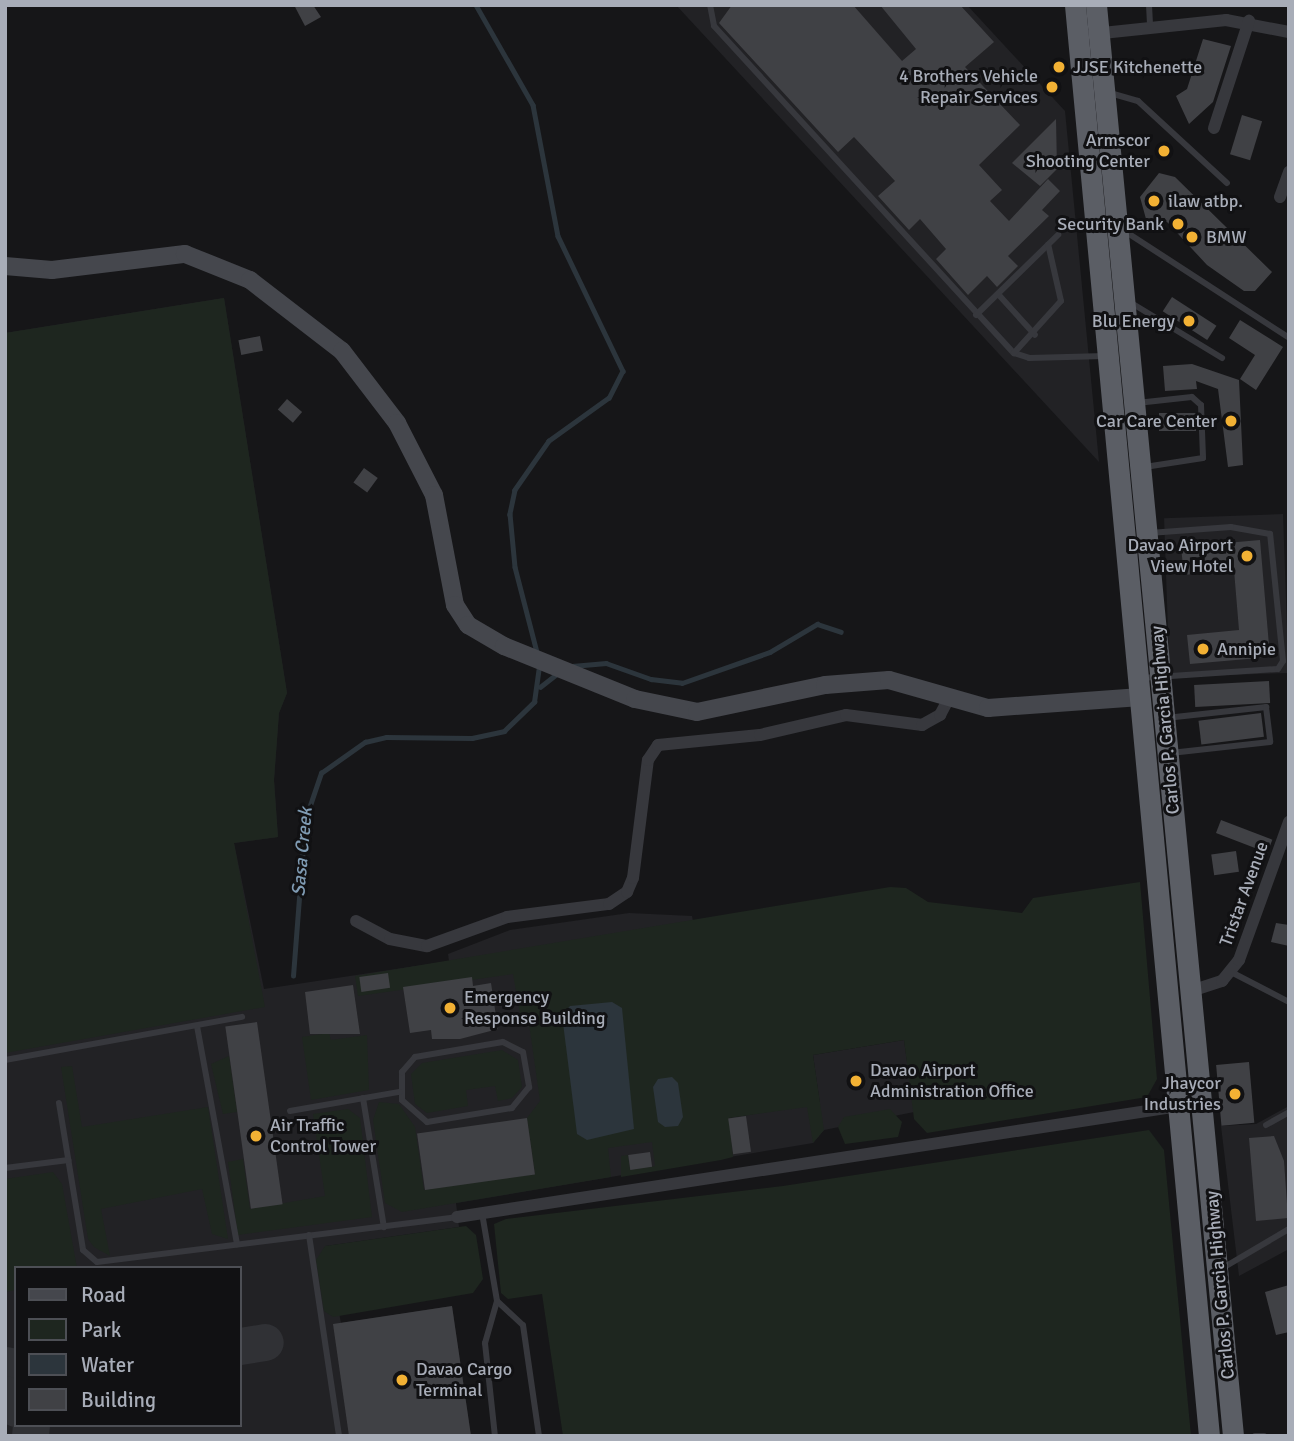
<!DOCTYPE html>
<style>
body{margin:0}
#map{position:relative;width:1294px;height:1441px;overflow:hidden;background:#161618;font-family:Signika,sans-serif}
div>[style]{position:absolute}
[style*='--x']{left:calc(var(--x)*1px);top:calc(var(--y)*1px);width:calc(var(--w)*1px);rotate:calc(var(--a)*1deg)}
.built>*{inset:0;background:#222225;transform-origin:0 0}
.green>*{inset:0;background:#1e261f}
.water>*{inset:0;background:#2c353c}
.stream>*{height:4.5px;margin:-2.25px;padding:0 2.25px;transform-origin:2.25px;border-radius:2.25px;background:#2c353c}
.taxiway>*{height:37px;margin:-18.5px;padding:0 18.5px;transform-origin:18.5px;border-radius:18.5px;background:#303135}
.building>*{inset:0;background:#404145;transform-origin:0 0}
.service>*{height:6px;margin:-3px;padding:0 3px;transform-origin:3px;border-radius:3px;background:#37383d}
.minor>*{height:12px;margin:-6px;padding:0 6px;transform-origin:6px;border-radius:6px;background:#37383d}
.secondary>*{height:18px;margin:-9px;padding:0 9px;transform-origin:9px;border-radius:9px;background:#45474d}
.trunk>*{height:21px;margin:-10.5px;padding:0 10.5px;transform-origin:10.5px;border-radius:10.5px;background:#5b5e65}
.dots>*{width:19px;height:19px;translate:-50% -50%;box-sizing:border-box;border:4px solid #111113;border-radius:50%}
span{translate:-50% -50%;white-space:nowrap;text-align:center;line-height:1.15;-webkit-text-stroke:6px #111113;paint-order:stroke}
.poi-label{font-size:18px;color:#a8adb8}
.left{translate:0 -50%;text-align:left}
.right{translate:-100% -50%;text-align:right}
.street-label{font-size:18px;color:#a8adb8}
.water-label{font-size:19px;color:#7f9bb3;font-style:italic}
.frame{position:absolute;inset:0;border:7px solid #a8adb8;pointer-events:none}
.legend{position:absolute;left:14px;top:1266px;width:228px;height:161px;box-sizing:border-box;background:#111113;border:2px solid #4d4f55;margin:0;padding:9px 12px;list-style:none;font-size:21px;color:#a8adb8}
.legend li{display:flex;align-items:center;gap:14px;height:35px}
.legend b{width:35px;border:2px solid #4d4f55}
</style>
<div id="map">
<div class="built">
<div style="clip-path:polygon(676px 5px,967px 5px,1065px 111px,1099px 462px)"></div>
<div style="clip-path:polygon(evenodd,224px 298px,287px 693px,279px 713px,274px 780px,278px 837px,234px 843px,264px 989px,449px 961px,448px 954px,510px 930px,629px 913px,692px 916px,728px 1118px,820px 1104px,813px 1055px,904px 1040px,914px 1112px,824px 1130px,813px 1143px,456px 1203px,459px 1227px,326px 1246px,341px 1323px,452px 1306px,471px 1436px,5px 1436px,5px 333px,224px 298px,16px 1268px,240px 1268px,240px 1425px,16px 1425px,16px 1268px)"></div>
<div style="left:1283px;top:514px;width:159px;height:119px;rotate:88deg"></div>
<div style="clip-path:polygon(1289px 1106px,1289px 1249px,1239px 1276px,1221px 1126px,1256px 1124px)"></div>
</div>
<div class="green">
<div style="clip-path:polygon(224px 298px,287px 693px,279px 713px,274px 780px,278px 837px,234px 843px,265px 1007px,5px 1053px,5px 333px)"></div>
<div style="clip-path:polygon(1140px 882px,1157px 1079px,1147px 1097px,927px 1133px,914px 1119px,904px 1040px,813px 1055px,824px 1130px,813px 1143px,807px 1107px,729px 1118px,733px 1157px,721px 1160px,621px 1177px,621px 1156px,628px 1155px,630px 1170px,655px 1166px,652px 1142px,608px 1148px,611px 1177px,402px 1212px,385px 1203px,373px 1120px,379px 1102px,399px 1104px,415px 1127px,424px 1190px,535px 1174px,527px 1118px,540px 1101px,529px 1024px,522px 1025px,513px 974px,358px 996px,355px 976px,890px 887px,906px 888px,928px 902px,1022px 913px,1033px 898px)"></div>
<div style="clip-path:polygon(329px 1033px,331px 1040px,367px 1035px,369px 1090px,311px 1100px,302px 1037px)"></div>
<div style="clip-path:polygon(502px 1050px,518px 1060px,522px 1087px,512px 1098px,498px 1101px,495px 1086px,466px 1090px,468px 1106px,427px 1113px,415px 1104px,411px 1074px,422px 1063px)"></div>
<div style="clip-path:polygon(229px 1056px,237px 1112px,223px 1114px,211px 1064px)"></div>
<div style="clip-path:polygon(72px 1066px,82px 1127px,208px 1107px,228px 1239px,212px 1234px,202px 1189px,101px 1209px,110px 1256px,94px 1247px,88px 1239px,61px 1067px)"></div>
<div style="clip-path:polygon(348px 1109px,360px 1118px,372px 1217px,238px 1235px,228px 1162px,243px 1159px,250px 1209px,325px 1196px,313px 1114px)"></div>
<div style="clip-path:polygon(890px 1109px,902px 1122px,898px 1137px,845px 1144px,838px 1127px,844px 1117px)"></div>
<div style="clip-path:polygon(1149px 1130px,1164px 1150px,1191px 1436px,563px 1436px,542px 1294px,508px 1299px,501px 1293px,494px 1224px,506px 1219px,783px 1186px)"></div>
<div style="clip-path:polygon(53px 1172px,62px 1184px,77px 1268px,16px 1268px,16px 1290px,5px 1292px,5px 1179px)"></div>
<div style="clip-path:polygon(466px 1226px,476px 1235px,483px 1279px,473px 1293px,333px 1317px,324px 1311px,316px 1260px,325px 1246px)"></div>
</div>
<div class="water">
<div style="clip-path:polygon(612px 1002px,622px 1008px,634px 1129px,587px 1140px,577px 1134px,562px 1015px,570px 1006px)"></div>
<div style="clip-path:polygon(672px 1077px,678px 1083px,683px 1117px,678px 1126px,665px 1127px,658px 1122px,653px 1087px,658px 1079px)"></div>
</div>
<div class="stream">
<div style="--x:476;--y:5;--w:115;--a:60.3"></div>
<div style="--x:533;--y:105;--w:133;--a:79.2"></div>
<div style="--x:558;--y:236;--w:150;--a:64.3"></div>
<div style="--x:623;--y:371;--w:30;--a:117"></div>
<div style="--x:609;--y:398;--w:74;--a:144.4"></div>
<div style="--x:549;--y:441;--w:60;--a:124.8"></div>
<div style="--x:515;--y:490;--w:25;--a:102"></div>
<div style="--x:510;--y:514;--w:53;--a:84.6"></div>
<div style="--x:515;--y:567;--w:92;--a:75.5"></div>
<div style="--x:572;--y:666;--w:34;--a:-5"></div>
<div style="--x:606;--y:663;--w:48;--a:19.6"></div>
<div style="--x:651;--y:679;--w:31;--a:7"></div>
<div style="--x:682;--y:683;--w:93;--a:-19.4"></div>
<div style="--x:770;--y:652;--w:55;--a:-30.8"></div>
<div style="--x:817;--y:624;--w:25;--a:18"></div>
<div style="--x:540;--y:687;--w:23;--a:-38"></div>
<div style="--x:293;--y:976;--w:156;--a:-85.6"></div>
<div style="--x:305;--y:820;--w:50;--a:-71.2"></div>
<div style="--x:321;--y:773;--w:54;--a:-35.2"></div>
<div style="--x:365;--y:742;--w:22;--a:-13"></div>
<div style="--x:386;--y:737;--w:86;--a:0.7"></div>
<div style="--x:472;--y:738;--w:33;--a:-12"></div>
<div style="--x:504;--y:731;--w:42;--a:-44"></div>
<div style="--x:534;--y:702;--w:37;--a:-82"></div>
</div>
<div class="taxiway">
<div style="--x:240;--y:1346;--w:25;--a:-9"></div>
<div style="--x:5;--y:1365;--w:11;--a:10"></div>
<div style="--x:5;--y:1394;--w:18;--a:52"></div>
<div style="--x:30;--y:1436;--w:11;--a:-85"></div>
</div>
<div class="building">
<div style="clip-path:polygon(294px 5px,313px 5px,321px 17px,305px 26px)"></div>
<div style="clip-path:polygon(732px 5px,853px 5px,902px 61px,916px 49px,880px 5px,960px 5px,994px 42px,965px 67px,1020px 125px,979px 165px,1002px 190px,990px 201px,1009px 221px,1048px 179px,1060px 191px,1042px 210px,1049px 216px,1008px 256px,1018px 266px,997px 287px,987px 276px,968px 295px,936px 259px,946px 249px,920px 219px,909px 230px,878px 196px,895px 181px,854px 137px,838px 152px,719px 23px)"></div>
<div style="clip-path:polygon(1203px 39px,1231px 46px,1213px 102px,1189px 124px,1176px 96px,1187px 89px)"></div>
<div style="left:1242px;top:115px;width:21px;height:41px;rotate:17deg"></div>
<div style="clip-path:polygon(1056px 119px,1057px 169px,1040px 186px,1012px 163px)"></div>
<div style="clip-path:polygon(1159px 173px,1175px 177px,1272px 272px,1255px 291px,1244px 291px,1207px 265px,1167px 222px,1146px 219px,1140px 197px)"></div>
<div style="left:1172px;top:297px;width:53px;height:17px;rotate:33deg"></div>
<div style="clip-path:polygon(1240px 320px,1283px 347px,1256px 390px,1240px 379px,1255px 355px,1229px 338px)"></div>
<div style="left:260px;top:336px;width:15px;height:22px;rotate:79deg"></div>
<div style="clip-path:polygon(1192px 364px,1239px 380px,1243px 465px,1228px 467px,1218px 389px,1196px 381px,1197px 389px,1165px 391px,1163px 366px)"></div>
<div style="left:287px;top:399px;width:20px;height:14px;rotate:41deg"></div>
<div style="left:1196px;top:413px;width:18px;height:37px;rotate:90deg"></div>
<div style="left:364px;top:468px;width:17px;height:18px;rotate:36deg"></div>
<div style="clip-path:polygon(1260px 540px,1270px 657px,1190px 664px,1187px 635px,1239px 630px,1234px 570px,1184px 575px,1181px 547px)"></div>
<div style="left:1269px;top:681px;width:22px;height:75px;rotate:87deg"></div>
<div style="left:1261px;top:713px;width:24px;height:63px;rotate:83deg"></div>
<div style="left:1221px;top:820px;width:55px;height:14px;rotate:21deg"></div>
<div style="left:1236px;top:851px;width:21px;height:25px;rotate:82deg"></div>
<div style="clip-path:polygon(1276px 923px,1289px 925px,1289px 946px,1271px 942px)"></div>
<div style="left:388px;top:973px;width:15px;height:29px;rotate:82deg"></div>
<div style="clip-path:polygon(472px 977px,473px 986px,491px 983px,498px 1029px,460px 1039px,432px 1039px,431px 1030px,410px 1033px,403px 987px)"></div>
<div style="clip-path:polygon(353px 985px,360px 1034px,310px 1034px,305px 992px)"></div>
<div style="left:257px;top:1022px;width:184px;height:32px;rotate:82deg"></div>
<div style="left:1249px;top:1062px;width:61px;height:33px;rotate:85deg"></div>
<div style="left:746px;top:1116px;width:36px;height:18px;rotate:82deg"></div>
<div style="left:527px;top:1118px;width:57px;height:111px;rotate:82deg"></div>
<div style="clip-path:polygon(1274px 1136px,1284px 1161px,1288px 1218px,1256px 1221px,1249px 1138px)"></div>
<div style="left:650px;top:1152px;width:15px;height:22px;rotate:82deg"></div>
<div style="clip-path:polygon(1289px 1285px,1289px 1332px,1276px 1335px,1265px 1292px)"></div>
<div style="clip-path:polygon(452px 1306px,471px 1436px,349px 1436px,333px 1324px)"></div>
</div>
<div class="service">
<div style="--x:710;--y:5;--w:21;--a:79"></div>
<div style="--x:714;--y:26;--w:444;--a:47.5"></div>
<div style="--x:1014;--y:353;--w:16;--a:18"></div>
<div style="--x:1029;--y:358;--w:76;--a:-1.5"></div>
<div style="--x:1149;--y:5;--w:21;--a:87"></div>
<div style="--x:1110;--y:93;--w:29;--a:16"></div>
<div style="--x:1138;--y:101;--w:121;--a:42.7"></div>
<div style="--x:1123;--y:230;--w:198;--a:33"></div>
<div style="--x:998;--y:294;--w:55;--a:47.9"></div>
<div style="--x:1128;--y:301;--w:110;--a:31.2"></div>
<div style="--x:976;--y:315;--w:115;--a:-44.3"></div>
<div style="--x:1014;--y:353;--w:70;--a:-47.9"></div>
<div style="--x:1061;--y:301;--w:58;--a:-102.8"></div>
<div style="--x:1137;--y:403;--w:55;--a:-6.2"></div>
<div style="--x:1192;--y:397;--w:12;--a:42"></div>
<div style="--x:1201;--y:405;--w:53;--a:87.8"></div>
<div style="--x:1203;--y:458;--w:59;--a:171.2"></div>
<div style="--x:1141;--y:678;--w:137;--a:-3.8"></div>
<div style="--x:1278;--y:669;--w:9;--a:-58"></div>
<div style="--x:1283;--y:661;--w:128;--a:-95.8"></div>
<div style="--x:1270;--y:534;--w:40;--a:-170"></div>
<div style="--x:1231;--y:527;--w:82;--a:175.8"></div>
<div style="--x:1166;--y:718;--w:101;--a:-6.3"></div>
<div style="--x:1266;--y:707;--w:35;--a:83"></div>
<div style="--x:1270;--y:742;--w:100;--a:173.7"></div>
<div style="--x:1231;--y:972;--w:65;--a:27.3"></div>
<div style="--x:197;--y:1026;--w:222;--a:79.6"></div>
<div style="--x:503;--y:1042;--w:22;--a:27"></div>
<div style="--x:523;--y:1052;--w:36;--a:80"></div>
<div style="--x:529;--y:1087;--w:27;--a:129"></div>
<div style="--x:512;--y:1108;--w:86;--a:170.6"></div>
<div style="--x:427;--y:1122;--w:33;--a:-139"></div>
<div style="--x:402;--y:1100;--w:28;--a:-90"></div>
<div style="--x:402;--y:1072;--w:20;--a:-49"></div>
<div style="--x:415;--y:1057;--w:89;--a:-9.7"></div>
<div style="--x:5;--y:1060;--w:241;--a:-10.3"></div>
<div style="--x:363;--y:1098;--w:131;--a:80.8"></div>
<div style="--x:59;--y:1103;--w:149;--a:80.7"></div>
<div style="--x:83;--y:1250;--w:18;--a:41"></div>
<div style="--x:97;--y:1262;--w:362;--a:-7.1"></div>
<div style="--x:290;--y:1111;--w:111;--a:-9.9"></div>
<div style="--x:1266;--y:1125;--w:26;--a:-29"></div>
<div style="--x:5;--y:1168;--w:64;--a:-7.1"></div>
<div style="--x:482;--y:1213;--w:89;--a:80.3"></div>
<div style="--x:497;--y:1301;--w:44;--a:105.9"></div>
<div style="--x:485;--y:1343;--w:94;--a:83.9"></div>
<div style="--x:309;--y:1235;--w:203;--a:81.5"></div>
<div style="--x:1221;--y:1269;--w:79;--a:-30.5"></div>
<div style="--x:497;--y:1301;--w:35;--a:43"></div>
<div style="--x:523;--y:1325;--w:112;--a:81.8"></div>
<div style="--x:1255;--y:1436;--w:9;--a:0"></div>
</div>
<div class="minor">
<div style="--x:1093;--y:34;--w:134;--a:-6"></div>
<div style="--x:1226;--y:20;--w:64;--a:10.8"></div>
<div style="--x:1214;--y:128;--w:113;--a:-71.9"></div>
<div style="--x:1280;--y:197;--w:27;--a:-70"></div>
<div style="--x:356;--y:921;--w:38;--a:28"></div>
<div style="--x:390;--y:939;--w:38;--a:11"></div>
<div style="--x:427;--y:946;--w:85;--a:-19.9"></div>
<div style="--x:507;--y:917;--w:103;--a:-7.3"></div>
<div style="--x:609;--y:904;--w:22;--a:-34"></div>
<div style="--x:627;--y:892;--w:15;--a:-67"></div>
<div style="--x:633;--y:878;--w:119;--a:-82.8"></div>
<div style="--x:648;--y:760;--w:18;--a:-56"></div>
<div style="--x:658;--y:745;--w:102;--a:-5.6"></div>
<div style="--x:760;--y:735;--w:88;--a:-13.1"></div>
<div style="--x:846;--y:715;--w:77;--a:7.5"></div>
<div style="--x:922;--y:725;--w:21;--a:-29"></div>
<div style="--x:940;--y:715;--w:19;--a:-62"></div>
<div style="--x:1191;--y:991;--w:33;--a:-18"></div>
<div style="--x:1222;--y:981;--w:27;--a:-51"></div>
<div style="--x:1239;--y:960;--w:147;--a:-70.1"></div>
<div style="--x:457;--y:1217;--w:730;--a:-8.74"></div>
</div>
<div class="secondary">
<div style="--x:5;--y:266;--w:47;--a:4.9"></div>
<div style="--x:52;--y:270;--w:134;--a:-6.9"></div>
<div style="--x:185;--y:254;--w:70;--a:21.8"></div>
<div style="--x:250;--y:280;--w:116;--a:37.7"></div>
<div style="--x:342;--y:351;--w:91;--a:52.6"></div>
<div style="--x:397;--y:423;--w:81;--a:62.8"></div>
<div style="--x:434;--y:495;--w:112;--a:79.2"></div>
<div style="--x:455;--y:605;--w:24;--a:57"></div>
<div style="--x:468;--y:625;--w:42;--a:30.3"></div>
<div style="--x:504;--y:646;--w:141;--a:22"></div>
<div style="--x:635;--y:699;--w:63;--a:11.8"></div>
<div style="--x:697;--y:712;--w:131;--a:-11.9"></div>
<div style="--x:825;--y:685;--w:64;--a:-4.5"></div>
<div style="--x:889;--y:680;--w:103;--a:15.8"></div>
<div style="--x:988;--y:708;--w:153;--a:-4.1"></div>
</div>
<div class="trunk">
<div style="--x:1075;--y:5;--w:1437;--a:84.65"></div>
<div style="--x:1096;--y:5;--w:1438;--a:84.53"></div>
</div>
<div class="dots">
<div style="left:1059px;top:67px;background:#f2b134"></div>
<div style="left:1052px;top:87px;background:#f2b134"></div>
<div style="left:1164px;top:151px;background:#f2b134"></div>
<div style="left:1154px;top:201px;background:#f2b134"></div>
<div style="left:1178px;top:224px;background:#f2b134"></div>
<div style="left:1192px;top:237px;background:#f2b134"></div>
<div style="left:1189px;top:321px;background:#f2b134"></div>
<div style="left:1231px;top:421px;background:#f2b134"></div>
<div style="left:1247px;top:556px;background:#f2b134"></div>
<div style="left:1203px;top:649px;background:#f2b134"></div>
<div style="left:450px;top:1008px;background:#f2b134"></div>
<div style="left:856px;top:1081px;background:#f2b134"></div>
<div style="left:1235px;top:1094px;background:#f2b134"></div>
<div style="left:256px;top:1136px;background:#f2b134"></div>
<div style="left:402px;top:1380px;background:#f2b134"></div>
</div>
<div class="poi-label">
<span class="left" style="left:1073px;top:67px">JJSE Kitchenette</span>
<span class="right" style="left:1038px;top:87px">4 Brothers Vehicle<br>Repair Services</span>
<span class="right" style="left:1150px;top:151px">Armscor<br>Shooting Center</span>
<span class="left" style="left:1168px;top:201px">ilaw atbp.</span>
<span class="right" style="left:1164px;top:224px">Security Bank</span>
<span class="left" style="left:1206px;top:237px">BMW</span>
<span class="right" style="left:1175px;top:321px">Blu Energy</span>
<span class="right" style="left:1217px;top:421px">Car Care Center</span>
<span class="right" style="left:1233px;top:556px">Davao Airport<br>View Hotel</span>
<span class="left" style="left:1217px;top:649px">Annipie</span>
<span class="left" style="left:464px;top:1008px">Emergency<br>Response Building</span>
<span class="left" style="left:870px;top:1081px">Davao Airport<br>Administration Office</span>
<span class="right" style="left:1221px;top:1094px">Jhaycor<br>Industries</span>
<span class="left" style="left:270px;top:1136px">Air Traffic<br>Control Tower</span>
<span class="left" style="left:416px;top:1380px">Davao Cargo<br>Terminal</span>
</div>
<div class="street-label">
<span style="left:1165px;top:720px;rotate:-95deg">Carlos P. Garcia Highway</span>
<span style="left:1244px;top:894px;rotate:-70deg">Tristar Avenue</span>
<span style="left:1220px;top:1285px;rotate:-95deg">Carlos P. Garcia Highway</span>
</div>
<div class="water-label">
<span style="left:303px;top:852px;rotate:-85deg">Sasa Creek</span>
</div>
<div class="frame"></div>
<ul class="legend">
<li><b style="height:9px;background:#45474d"></b>Road</li>
<li><b style="height:19px;background:#1e261f"></b>Park</li>
<li><b style="height:19px;background:#2c353c"></b>Water</li>
<li><b style="height:19px;background:#404145"></b>Building</li>
</ul>
</div>
